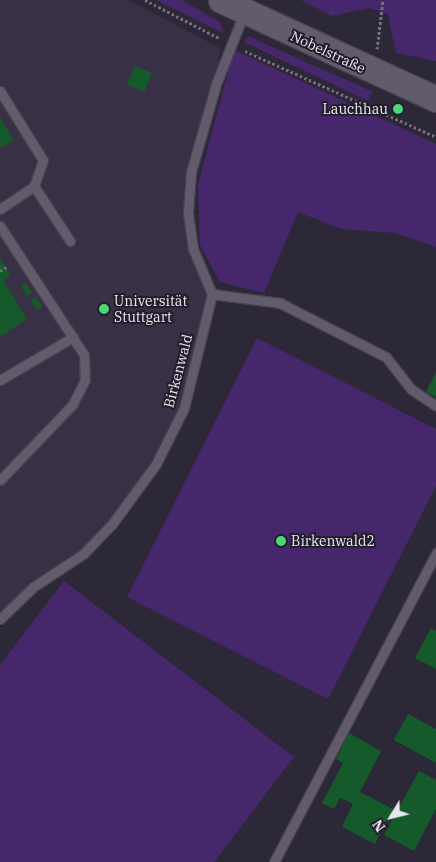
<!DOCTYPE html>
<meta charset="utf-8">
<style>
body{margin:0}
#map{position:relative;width:436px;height:862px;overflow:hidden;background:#2d2837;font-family:"IBM Plex Serif",serif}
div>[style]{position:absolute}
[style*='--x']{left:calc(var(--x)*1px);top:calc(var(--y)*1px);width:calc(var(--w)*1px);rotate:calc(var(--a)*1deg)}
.built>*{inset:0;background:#383045}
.green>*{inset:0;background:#46276c}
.building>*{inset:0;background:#145a2b;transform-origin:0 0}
.path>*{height:3px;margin-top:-1.5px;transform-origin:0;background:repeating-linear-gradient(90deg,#75707d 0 2.5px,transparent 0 5px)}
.roads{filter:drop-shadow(1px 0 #494350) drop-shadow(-1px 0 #494350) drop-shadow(0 1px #494350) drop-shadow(0 -1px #494350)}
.lane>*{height:9px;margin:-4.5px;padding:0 4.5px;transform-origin:4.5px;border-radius:4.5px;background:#615b6c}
.secondary>*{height:25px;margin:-12.5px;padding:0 12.5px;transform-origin:12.5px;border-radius:12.5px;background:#615b6c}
.dots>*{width:14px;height:14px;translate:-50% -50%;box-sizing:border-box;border:2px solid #231e2c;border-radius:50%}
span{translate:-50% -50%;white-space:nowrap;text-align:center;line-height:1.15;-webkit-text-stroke:4px #231e2c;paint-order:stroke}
.street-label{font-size:14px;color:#eae6f0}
.poi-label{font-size:14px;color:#eae6f0}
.right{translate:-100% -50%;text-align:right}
.left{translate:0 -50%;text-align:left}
.north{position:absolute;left:366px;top:792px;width:50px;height:50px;-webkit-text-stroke:4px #231e2c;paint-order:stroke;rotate:234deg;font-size:14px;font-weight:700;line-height:20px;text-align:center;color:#eae6f0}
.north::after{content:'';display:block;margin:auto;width:18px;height:22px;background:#eae6f0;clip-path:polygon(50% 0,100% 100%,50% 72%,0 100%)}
</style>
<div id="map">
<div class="built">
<div style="clip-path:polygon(0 0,128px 0,220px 48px,216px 84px,191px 172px,193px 249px,212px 294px,184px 408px,156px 464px,83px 554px,33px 587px,0 619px)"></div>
</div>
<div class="green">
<div style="clip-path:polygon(156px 0,182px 0,220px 22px,223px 33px)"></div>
<div style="clip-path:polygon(301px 0,436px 0,436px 61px,396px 53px,388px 14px,369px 8px,332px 16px)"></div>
<div style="clip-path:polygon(248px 36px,373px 92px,368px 101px,244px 42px)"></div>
<div style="clip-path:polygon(234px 50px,436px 144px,436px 247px,395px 233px,341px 229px,298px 212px,264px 293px,220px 282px,200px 245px,198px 185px)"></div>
<div style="clip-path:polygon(257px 338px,436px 429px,436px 486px,328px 699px,127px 597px)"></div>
<div style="clip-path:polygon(64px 581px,294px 757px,214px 862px,0 862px,0 665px)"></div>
</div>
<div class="building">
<div style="left:134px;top:66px;width:19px;height:20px;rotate:21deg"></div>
<div style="clip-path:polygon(0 118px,14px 140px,0 148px)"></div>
<div style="clip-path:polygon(0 258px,10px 275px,3px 280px,27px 319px,0 337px)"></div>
<div style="left:26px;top:283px;width:12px;height:6px;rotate:59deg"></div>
<div style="left:36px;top:297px;width:12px;height:6px;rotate:59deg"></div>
<div style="clip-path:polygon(436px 372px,436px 397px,426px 392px)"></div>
<div style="clip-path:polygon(431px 628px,436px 631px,436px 669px,415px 658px)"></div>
<div style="clip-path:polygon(408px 714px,436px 729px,436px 763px,394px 740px)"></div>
<div style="clip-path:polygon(349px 733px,381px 751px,360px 792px,393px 809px,375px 844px,342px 827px,353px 804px,340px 798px,334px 809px,322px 803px,343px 763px,336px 759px)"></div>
<div style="clip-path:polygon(419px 771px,436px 780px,436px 809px,414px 851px,384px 835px)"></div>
</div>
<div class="path">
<div style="--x:145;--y:0;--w:83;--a:27.2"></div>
<div style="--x:377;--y:49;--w:49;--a:-83"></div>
<div style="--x:245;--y:51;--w:209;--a:24.2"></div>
<div style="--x:0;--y:271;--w:9;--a:-32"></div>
</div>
<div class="roads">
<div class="lane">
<div style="--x:0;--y:91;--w:81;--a:58.1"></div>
<div style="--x:43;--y:160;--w:28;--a:109"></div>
<div style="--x:34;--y:186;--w:41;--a:145.9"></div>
<div style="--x:34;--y:186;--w:66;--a:56.8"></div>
<div style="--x:0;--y:226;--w:154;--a:56.9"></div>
<div style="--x:84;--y:355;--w:25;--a:88"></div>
<div style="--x:85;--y:380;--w:27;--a:117"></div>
<div style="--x:73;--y:404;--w:105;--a:133.8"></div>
<div style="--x:212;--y:294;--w:69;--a:7.5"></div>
<div style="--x:280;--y:303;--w:119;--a:27"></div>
<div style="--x:386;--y:357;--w:41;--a:52"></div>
<div style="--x:411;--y:389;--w:30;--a:34"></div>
<div style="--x:0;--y:380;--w:85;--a:-30.5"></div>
<div style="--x:0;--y:619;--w:46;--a:-44.1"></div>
<div style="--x:33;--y:587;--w:60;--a:-33.4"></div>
<div style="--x:83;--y:554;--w:42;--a:-46"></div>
<div style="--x:112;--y:524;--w:74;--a:-53.7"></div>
<div style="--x:156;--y:464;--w:63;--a:-63.4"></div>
<div style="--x:184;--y:408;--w:117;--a:-76.2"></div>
<div style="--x:212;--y:294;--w:49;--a:-112.9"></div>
<div style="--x:193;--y:249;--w:37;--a:-98"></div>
<div style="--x:188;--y:212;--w:40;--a:-85.7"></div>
<div style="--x:191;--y:172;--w:91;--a:-74.1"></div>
<div style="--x:216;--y:84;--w:76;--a:-68.5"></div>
<div style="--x:274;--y:862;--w:349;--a:-62.3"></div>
</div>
<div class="secondary">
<div style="--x:221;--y:0;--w:237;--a:24.7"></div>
</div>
</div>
<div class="dots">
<div style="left:398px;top:109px;background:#4cd676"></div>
<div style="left:104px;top:309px;background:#4cd676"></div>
<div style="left:281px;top:541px;background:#4cd676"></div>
</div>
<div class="street-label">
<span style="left:328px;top:52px;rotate:25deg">Nobelstraße</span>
<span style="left:178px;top:371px;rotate:-75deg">Birkenwald</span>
</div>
<div class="poi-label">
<span class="right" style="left:388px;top:109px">Lauchhau</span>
<span class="left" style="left:114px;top:309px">Universität<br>Stuttgart</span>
<span class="left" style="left:291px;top:541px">Birkenwald2</span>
</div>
<div class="north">N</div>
</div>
